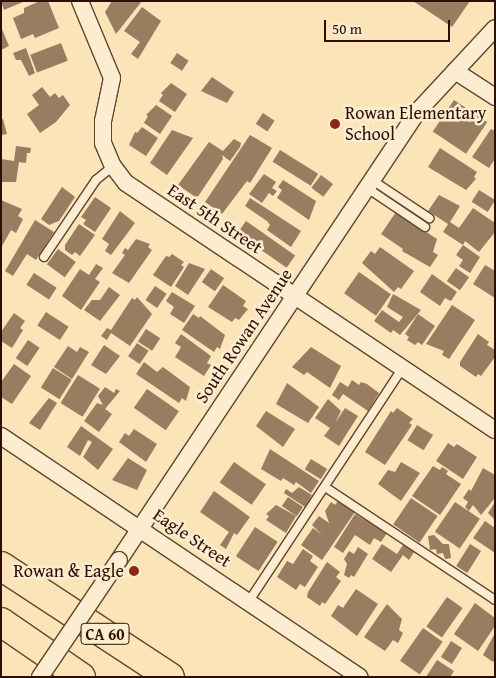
<!DOCTYPE html>
<style>
body{margin:0}
#map{position:relative;width:496px;height:678px;overflow:hidden;background:#fae4b8;font-family:"Gentium Book Plus",serif}
div>[style]{position:absolute}
[style*='--x']{left:calc(var(--x)*1px);top:calc(var(--y)*1px);width:calc(var(--w)*1px);rotate:calc(var(--a)*1deg)}
.building>*{inset:0;background:#987d61;transform-origin:0 0}
.roads{filter:drop-shadow(1px 0 #614430) drop-shadow(-1px 0 #614430) drop-shadow(0 1px #614430) drop-shadow(0 -1px #614430)}
.service>*{height:8px;margin:-4px;padding:0 4px;transform-origin:4px;border-radius:4px;background:#fcedd1}
.minor>*{height:16px;margin:-8px;padding:0 8px;transform-origin:8px;border-radius:8px;background:#fcedd1}
.motorway>*{height:28px;margin:-14px;padding:0 14px;transform-origin:14px;border-radius:14px;background:#fae4b8}
.bridges{filter:drop-shadow(1px 0 #614430) drop-shadow(-1px 0 #614430) drop-shadow(0 1px #614430) drop-shadow(0 -1px #614430)}
.minor-bridge>*{height:16px;margin:-8px;padding:0 8px;transform-origin:8px;border-radius:8px;background:#fcedd1}
.dots>*{width:14px;height:14px;translate:-50% -50%;box-sizing:border-box;border:2px solid #fcedd1;border-radius:50%}
span{translate:-50% -50%;white-space:nowrap;text-align:center;line-height:1.15;-webkit-text-stroke:5px #fcedd1;paint-order:stroke}
.shield-label span{padding:1px 4px;background:#fcedd1;border:1px solid;border-radius:4px;-webkit-text-stroke-width:0}
.shield-label{font-size:16px;color:#2e0e03;font-weight:700}
.poi-label{font-size:18px;color:#2e0e03}
.left{translate:0 -50%;text-align:left}
.right{translate:-100% -50%;text-align:right}
.street-label{font-size:18px;color:#2e0e03}
.frame{position:absolute;inset:0;border:2px solid #2e0e03;pointer-events:none}
.scale{position:absolute;left:324px;top:20px;width:126px;height:22px;box-sizing:border-box;border:2px solid #2e0e03;border-top:0;padding-left:6px;font-size:15px;line-height:18px;white-space:nowrap;color:#2e0e03;-webkit-text-stroke:4px #fcedd1;paint-order:stroke}
</style>
<div id="map">
<div class="building">
<div style="clip-path:polygon(1px 1px,25px 1px,4px 10px)"></div>
<div style="clip-path:polygon(40px 1px,48px 1px,59px 28px,35px 38px,33px 34px,21px 39px,13px 18px,24px 13px,24px 8px)"></div>
<div style="clip-path:polygon(112px 1px,142px 1px,116px 34px,105px 12px)"></div>
<div style="clip-path:polygon(413px 1px,470px 1px,452px 27px)"></div>
<div style="clip-path:polygon(142px 7px,161px 21px,138px 59px,131px 54px,140px 42px,124px 31px)"></div>
<div style="clip-path:polygon(1px 27px,9px 46px,1px 50px)"></div>
<div style="left:61px;top:43px;width:19px;height:33px;rotate:69deg"></div>
<div style="clip-path:polygon(26px 48px,35px 73px,29px 76px,21px 60px,16px 60px,13px 53px)"></div>
<div style="left:177px;top:53px;width:14px;height:12px;rotate:34deg"></div>
<div style="clip-path:polygon(212px 77px,234px 92px,227px 103px,201px 91px)"></div>
<div style="clip-path:polygon(171px 83px,187px 94px,175px 112px,159px 101px,163px 95px,161px 93px)"></div>
<div style="clip-path:polygon(42px 87px,50px 97px,55px 93px,59px 98px,63px 95px,70px 105px,56px 122px,40px 133px,27px 114px,39px 105px,32px 95px)"></div>
<div style="left:454px;top:100px;width:40px;height:38px;rotate:34deg"></div>
<div style="clip-path:polygon(156px 105px,172px 116px,160px 134px,144px 123px,148px 116px,146px 115px)"></div>
<div style="left:263px;top:113px;width:14px;height:13px;rotate:34deg"></div>
<div style="clip-path:polygon(3px 119px,7px 134px,1px 135px,1px 120px)"></div>
<div style="clip-path:polygon(142px 127px,158px 138px,146px 156px,129px 145px,135px 132px,137px 133px)"></div>
<div style="clip-path:polygon(491px 129px,495px 131px,495px 159px,489px 168px,472px 157px)"></div>
<div style="clip-path:polygon(172px 130px,193px 138px,167px 175px,150px 163px)"></div>
<div style="clip-path:polygon(250px 135px,272px 148px,250px 183px,247px 181px,222px 214px,205px 202px)"></div>
<div style="clip-path:polygon(234px 139px,241px 143px,240px 147px,230px 161px,222px 155px,223px 159px,197px 198px,178px 185px,209px 142px,223px 151px)"></div>
<div style="clip-path:polygon(16px 146px,31px 148px,30px 153px,27px 153px,26px 163px,19px 162px,16px 182px,1px 182px,1px 159px,14px 161px)"></div>
<div style="clip-path:polygon(440px 148px,477px 172px,474px 177px,476px 179px,466px 190px,428px 167px)"></div>
<div style="left:280px;top:150px;width:45px;height:14px;rotate:32deg"></div>
<div style="clip-path:polygon(264px 174px,276px 182px,272px 188px,277px 191px,273px 196px,269px 193px,262px 203px,249px 194px)"></div>
<div style="left:321px;top:175px;width:15px;height:16px;rotate:37deg"></div>
<div style="clip-path:polygon(283px 180px,316px 201px,309px 220px,277px 198px,282px 190px,278px 187px)"></div>
<div style="clip-path:polygon(62px 187px,75px 197px,59px 221px,49px 225px,41px 219px)"></div>
<div style="left:479px;top:190px;width:19px;height:14px;rotate:32deg"></div>
<div style="clip-path:polygon(439px 195px,460px 206px,450px 222px,459px 228px,473px 208px,495px 223px,495px 232px,479px 252px,465px 241px,463px 245px,443px 232px,448px 224px,428px 211px)"></div>
<div style="clip-path:polygon(95px 197px,111px 208px,95px 232px,83px 224px,86px 220px,81px 217px)"></div>
<div style="clip-path:polygon(250px 198px,301px 231px,291px 247px,267px 230px,270px 225px,267px 221px,245px 206px)"></div>
<div style="clip-path:polygon(1px 200px,22px 209px,18px 216px,23px 219px,16px 233px,11px 230px,1px 248px)"></div>
<div style="clip-path:polygon(120px 211px,135px 223px,111px 255px,105px 251px,109px 244px,102px 239px)"></div>
<div style="clip-path:polygon(396px 212px,437px 239px,433px 252px,438px 255px,430px 267px,402px 251px,403px 249px,381px 234px)"></div>
<div style="clip-path:polygon(35px 220px,54px 232px,36px 260px,27px 254px,13px 276px,5px 271px)"></div>
<div style="left:246px;top:221px;width:60px;height:15px;rotate:35deg"></div>
<div style="clip-path:polygon(79px 224px,95px 235px,80px 256px,75px 252px,72px 255px,65px 250px,65px 245px)"></div>
<div style="clip-path:polygon(136px 239px,150px 244px,148px 247px,152px 250px,129px 283px,112px 273px,125px 255px,122px 253px,125px 248px,128px 250px)"></div>
<div style="clip-path:polygon(463px 245px,480px 257px,470px 273px,459px 266px,463px 260px,456px 255px)"></div>
<div style="clip-path:polygon(380px 247px,414px 271px,401px 289px,398px 287px,394px 292px,362px 263px,371px 251px,375px 254px)"></div>
<div style="left:58px;top:249px;width:22px;height:19px;rotate:36deg"></div>
<div style="clip-path:polygon(172px 254px,184px 262px,181px 265px,184px 267px,171px 287px,153px 275px,166px 256px,169px 257px)"></div>
<div style="clip-path:polygon(189px 263px,205px 269px,188px 295px,175px 286px)"></div>
<div style="clip-path:polygon(96px 264px,103px 268px,95px 279px,100px 282px,81px 310px,62px 296px,80px 269px,89px 275px)"></div>
<div style="clip-path:polygon(485px 265px,495px 271px,495px 298px,473px 284px)"></div>
<div style="left:456px;top:268px;width:16px;height:16px;rotate:35deg"></div>
<div style="left:211px;top:269px;width:16px;height:16px;rotate:35deg"></div>
<div style="left:359px;top:272px;width:39px;height:26px;rotate:35deg"></div>
<div style="left:34px;top:273px;width:27px;height:14px;rotate:33deg"></div>
<div style="clip-path:polygon(432px 274px,457px 292px,451px 301px,445px 298px,440px 306px,420px 292px)"></div>
<div style="clip-path:polygon(223px 285px,246px 301px,243px 306px,248px 309px,239px 320px,235px 318px,232px 322px,208px 307px)"></div>
<div style="left:155px;top:286px;width:14px;height:17px;rotate:34deg"></div>
<div style="clip-path:polygon(109px 287px,120px 295px,100px 321px,84px 310px,92px 300px,100px 300px)"></div>
<div style="clip-path:polygon(172px 292px,195px 306px,184px 323px,170px 314px,174px 307px,166px 301px)"></div>
<div style="clip-path:polygon(393px 294px,421px 310px,400px 335px,393px 330px,391px 333px,374px 321px,382px 310px,399px 322px,403px 317px,387px 307px)"></div>
<div style="clip-path:polygon(137px 297px,152px 314px,130px 346px,111px 333px,107px 340px,101px 336px,107px 328px,111px 330px,132px 298px,135px 300px)"></div>
<div style="clip-path:polygon(452px 305px,475px 320px,449px 359px,442px 355px,444px 351px,426px 344px)"></div>
<div style="left:46px;top:312px;width:27px;height:16px;rotate:33deg"></div>
<div style="clip-path:polygon(14px 313px,25px 321px,20px 328px,23px 330px,12px 348px,1px 341px,1px 332px)"></div>
<div style="clip-path:polygon(193px 314px,199px 318px,200px 316px,225px 335px,220px 349px,217px 347px,214px 352px,182px 330px)"></div>
<div style="clip-path:polygon(418px 314px,435px 326px,422px 345px,418px 342px,415px 345px,407px 340px,409px 337px,405px 334px)"></div>
<div style="left:146px;top:329px;width:17px;height:15px;rotate:33deg"></div>
<div style="clip-path:polygon(181px 334px,211px 356px,207px 363px,211px 365px,204px 376px,175px 357px,181px 347px,175px 343px)"></div>
<div style="clip-path:polygon(478px 334px,489px 342px,487px 345px,495px 350px,495px 357px,481px 376px,478px 374px,476px 377px,460px 366px,460px 362px)"></div>
<div style="left:28px;top:340px;width:14px;height:22px;rotate:34deg"></div>
<div style="left:137px;top:343px;width:14px;height:16px;rotate:34deg"></div>
<div style="clip-path:polygon(104px 345px,120px 356px,106px 374px,91px 365px)"></div>
<div style="clip-path:polygon(68px 346px,77px 352px,80px 347px,89px 352px,72px 379px,54px 367px)"></div>
<div style="clip-path:polygon(311px 347px,341px 366px,330px 388px,307px 372px,304px 375px,292px 367px)"></div>
<div style="clip-path:polygon(144px 362px,157px 372px,163px 367px,190px 387px,186px 401px,182px 398px,179px 403px,136px 374px)"></div>
<div style="clip-path:polygon(14px 364px,31px 376px,12px 404px,1px 397px,1px 382px)"></div>
<div style="left:53px;top:368px;width:22px;height:23px;rotate:32deg"></div>
<div style="left:78px;top:375px;width:26px;height:33px;rotate:32deg"></div>
<div style="clip-path:polygon(352px 380px,359px 385px,361px 382px,367px 384px,379px 393px,368px 411px,343px 394px,339px 400px,332px 395px,340px 382px,348px 387px)"></div>
<div style="clip-path:polygon(287px 383px,319px 407px,308px 423px,276px 404px)"></div>
<div style="clip-path:polygon(105px 387px,114px 393px,116px 389px,120px 391px,105px 409px,112px 414px,99px 432px,84px 421px,97px 403px,103px 405px,98px 396px)"></div>
<div style="left:147px;top:389px;width:39px;height:23px;rotate:35deg"></div>
<div style="clip-path:polygon(49px 398px,57px 403px,40px 430px,29px 423px)"></div>
<div style="clip-path:polygon(328px 399px,341px 411px,335px 423px,345px 408px,358px 416px,339px 446px,324px 436px,330px 428px,315px 418px)"></div>
<div style="clip-path:polygon(397px 408px,413px 419px,409px 423px,412px 425px,385px 465px,365px 452px,391px 411px,393px 413px)"></div>
<div style="clip-path:polygon(266px 411px,295px 429px,283px 447px,256px 426px)"></div>
<div style="left:417px;top:425px;width:19px;height:18px;rotate:32deg"></div>
<div style="clip-path:polygon(81px 426px,113px 449px,98px 470px,83px 457px,92px 442px,88px 440px,80px 456px,67px 447px)"></div>
<div style="clip-path:polygon(134px 429px,157px 444px,146px 462px,119px 442px,125px 433px,129px 436px)"></div>
<div style="clip-path:polygon(448px 443px,454px 447px,457px 444px,477px 457px,463px 479px,436px 461px)"></div>
<div style="clip-path:polygon(270px 449px,319px 481px,311px 493px,296px 482px,294px 485px,283px 478px,281px 481px,261px 469px)"></div>
<div style="clip-path:polygon(128px 458px,147px 470px,137px 490px,112px 480px)"></div>
<div style="left:311px;top:459px;width:19px;height:12px;rotate:32deg"></div>
<div style="left:234px;top:462px;width:39px;height:25px;rotate:35deg"></div>
<div style="clip-path:polygon(401px 462px,420px 473px,401px 501px,378px 484px,388px 470px,395px 472px)"></div>
<div style="clip-path:polygon(433px 466px,440px 470px,442px 467px,448px 471px,446px 474px,461px 484px,440px 515px,412px 496px)"></div>
<div style="clip-path:polygon(483px 468px,495px 475px,495px 498px,481px 515px,473px 505px,469px 511px,465px 507px,468px 502px,463px 498px,469px 489px,471px 491px)"></div>
<div style="clip-path:polygon(299px 487px,312px 495px,305px 507px,284px 493px,286px 489px,292px 493px)"></div>
<div style="clip-path:polygon(214px 491px,250px 517px,237px 535px,234px 533px,226px 549px,220px 545px,229px 532px,200px 512px)"></div>
<div style="left:288px;top:497px;width:18px;height:11px;rotate:34deg"></div>
<div style="left:411px;top:498px;width:32px;height:32px;rotate:34deg"></div>
<div style="clip-path:polygon(338px 501px,355px 512px,322px 560px,301px 545px,313px 528px,322px 535px,312px 525px,319px 516px,329px 523px,325px 511px,331px 502px,335px 505px)"></div>
<div style="left:455px;top:502px;width:30px;height:36px;rotate:34deg"></div>
<div style="clip-path:polygon(495px 502px,495px 520px,488px 513px)"></div>
<div style="clip-path:polygon(276px 505px,296px 516px,286px 533px,266px 520px,269px 516px,266px 514px)"></div>
<div style="clip-path:polygon(355px 514px,387px 533px,381px 542px,374px 538px,370px 545px,355px 535px,343px 553px,334px 547px)"></div>
<div style="clip-path:polygon(485px 521px,495px 528px,495px 553px,473px 538px)"></div>
<div style="left:255px;top:527px;width:27px;height:35px;rotate:33deg"></div>
<div style="clip-path:polygon(434px 535px,443px 544px,449px 544px,451px 558px,445px 559px,443px 553px,437px 554px,436px 549px,430px 550px,428px 536px)"></div>
<div style="clip-path:polygon(382px 544px,397px 554px,403px 545px,414px 552px,409px 560px,403px 555px,391px 572px,372px 559px)"></div>
<div style="left:470px;top:544px;width:13px;height:26px;rotate:32deg"></div>
<div style="clip-path:polygon(358px 547px,368px 554px,354px 577px,351px 575px,349px 578px,344px 575px,347px 564px,344px 559px,349px 551px,354px 554px)"></div>
<div style="clip-path:polygon(303px 549px,313px 556px,310px 561px,318px 567px,305px 587px,300px 584px,296px 590px,277px 577px,287px 561px,293px 564px)"></div>
<div style="clip-path:polygon(327px 562px,340px 572px,336px 577px,341px 581px,325px 604px,322px 602px,320px 606px,307px 597px,308px 592px)"></div>
<div style="clip-path:polygon(356px 589px,378px 604px,357px 636px,331px 616px,338px 605px,343px 608px)"></div>
<div style="left:447px;top:597px;width:19px;height:36px;rotate:35deg"></div>
<div style="clip-path:polygon(475px 603px,495px 618px,495px 626px,478px 651px,454px 634px)"></div>
<div style="clip-path:polygon(387px 604px,402px 619px,399px 630px,403px 633px,398px 643px,393px 640px,385px 651px,364px 637px)"></div>
<div style="left:423px;top:628px;width:24px;height:40px;rotate:35deg"></div>
<div style="clip-path:polygon(495px 633px,495px 659px,493px 662px,483px 655px)"></div>
<div style="left:451px;top:641px;width:13px;height:19px;rotate:32deg"></div>
<div style="clip-path:polygon(437px 660px,454px 671px,450px 677px,426px 677px)"></div>
</div>
<div class="roads">
<div class="service">
<div style="--x:372;--y:180;--w:69;--a:33.7"></div>
<div style="--x:367;--y:188;--w:70;--a:33.9"></div>
<div style="--x:44;--y:257;--w:93;--a:-56"></div>
<div style="--x:96;--y:180;--w:22;--a:-39"></div>
<div style="--x:325;--y:487;--w:204;--a:33.6"></div>
<div style="--x:249;--y:601;--w:278;--a:-56.6"></div>
</div>
<div class="minor">
<div style="--x:80;--y:1;--w:83;--a:67.4"></div>
<div style="--x:112;--y:78;--w:44;--a:101.8"></div>
<div style="--x:103;--y:121;--w:22;--a:90"></div>
<div style="--x:103;--y:143;--w:25;--a:67"></div>
<div style="--x:113;--y:166;--w:21;--a:53"></div>
<div style="--x:126;--y:183;--w:444;--a:33.8"></div>
<div style="--x:455;--y:71;--w:48;--a:33"></div>
<div style="--x:1;--y:436;--w:432;--a:33.9"></div>
<div style="--x:119;--y:560;--w:539;--a:-56.34"></div>
<div style="--x:418;--y:111;--w:113;--a:-47.1"></div>
</div>
<div class="motorway">
<div style="--x:1;--y:566;--w:202;--a:33.3"></div>
<div style="--x:1;--y:622;--w:97;--a:34.5"></div>
</div>
</div>
<div class="bridges">
<div class="minor-bridge">
<div style="--x:40;--y:677;--w:141;--a:-56"></div>
</div>
</div>
<div class="dots">
<div style="left:335px;top:124px;background:#8f2418"></div>
<div style="left:134px;top:571px;background:#8f2418"></div>
</div>
<div class="shield-label">
<span style="left:105px;top:634px">CA 60</span>
</div>
<div class="poi-label">
<span class="left" style="left:345px;top:124px">Rowan Elementary<br>School</span>
<span class="right" style="left:124px;top:571px">Rowan &amp; Eagle</span>
</div>
<div class="street-label">
<span style="left:215px;top:219px;rotate:34deg">East 5th Street</span>
<span style="left:244px;top:336px;rotate:-56deg">South Rowan Avenue</span>
<span style="left:192px;top:538px;rotate:34deg">Eagle Street</span>
</div>
<div class="frame"></div>
<div class="scale">50 m</div>
</div>
